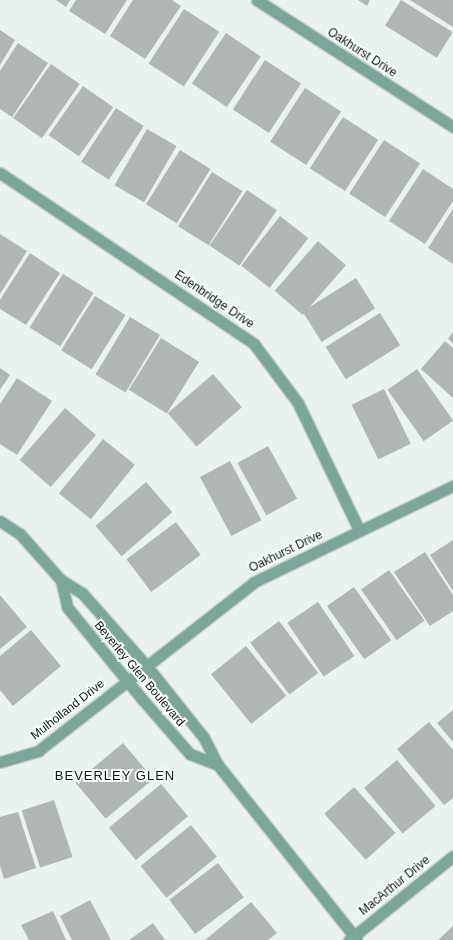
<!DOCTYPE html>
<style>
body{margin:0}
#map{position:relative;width:453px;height:940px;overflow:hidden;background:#eaf2ef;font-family:Helvetica,sans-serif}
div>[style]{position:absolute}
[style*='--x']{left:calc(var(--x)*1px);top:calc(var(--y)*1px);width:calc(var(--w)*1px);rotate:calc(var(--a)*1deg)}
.building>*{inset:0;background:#afb6b4;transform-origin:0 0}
.roads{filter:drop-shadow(1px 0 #c8cfcc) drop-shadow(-1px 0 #c8cfcc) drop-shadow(0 1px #c8cfcc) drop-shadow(0 -1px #c8cfcc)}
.minor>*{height:11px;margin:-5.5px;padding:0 5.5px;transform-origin:5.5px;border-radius:5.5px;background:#7da69b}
.tertiary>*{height:11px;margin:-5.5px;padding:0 5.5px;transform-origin:5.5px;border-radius:5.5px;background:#7da69b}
span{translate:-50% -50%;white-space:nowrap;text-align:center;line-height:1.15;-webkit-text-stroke:4px #f7fffd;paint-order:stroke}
.street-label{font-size:12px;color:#131615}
.neighbourhood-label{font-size:13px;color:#131615;letter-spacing:1px}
</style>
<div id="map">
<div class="building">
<div style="clip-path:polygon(56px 0,70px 0,66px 7px)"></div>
<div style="clip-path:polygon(76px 0,127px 0,105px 34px,69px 11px)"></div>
<div style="clip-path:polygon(133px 0,172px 0,181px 6px,145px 59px,110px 36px)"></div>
<div style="clip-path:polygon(358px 0,370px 0,367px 6px)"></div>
<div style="left:401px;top:0;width:61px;height:30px;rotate:32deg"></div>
<div style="clip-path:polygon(410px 0,453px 0,453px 27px)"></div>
<div style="left:184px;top:9px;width:42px;height:65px;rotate:33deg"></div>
<div style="clip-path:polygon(0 30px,15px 40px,0 65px)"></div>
<div style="left:226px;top:33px;width:42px;height:61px;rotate:34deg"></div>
<div style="clip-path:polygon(18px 43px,48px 63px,12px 117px,0 109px,0 71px)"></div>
<div style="left:265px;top:60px;width:43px;height:59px;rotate:33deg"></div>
<div style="left:51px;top:64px;width:35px;height:66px;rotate:35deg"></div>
<div style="left:83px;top:86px;width:37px;height:60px;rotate:35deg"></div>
<div style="left:305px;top:88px;width:43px;height:64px;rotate:33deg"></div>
<div style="left:116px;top:108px;width:33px;height:64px;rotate:33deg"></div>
<div style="left:343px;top:117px;width:42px;height:61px;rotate:33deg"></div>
<div style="left:147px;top:129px;width:34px;height:65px;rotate:30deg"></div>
<div style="left:384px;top:140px;width:43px;height:64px;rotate:33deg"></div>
<div style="left:180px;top:150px;width:36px;height:64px;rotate:32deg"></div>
<div style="clip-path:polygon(423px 169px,453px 189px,453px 201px,425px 244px,389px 221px)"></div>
<div style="left:212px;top:172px;width:36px;height:64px;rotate:32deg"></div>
<div style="left:247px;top:190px;width:36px;height:67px;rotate:34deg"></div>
<div style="clip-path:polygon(453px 209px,453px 264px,428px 248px)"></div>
<div style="left:280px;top:216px;width:36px;height:63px;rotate:38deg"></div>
<div style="clip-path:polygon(0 234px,27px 251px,0 294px)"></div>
<div style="left:318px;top:241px;width:37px;height:66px;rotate:41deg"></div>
<div style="clip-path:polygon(30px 253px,60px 273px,26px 325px,0 309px,0 300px)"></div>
<div style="left:63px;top:274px;width:36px;height:63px;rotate:32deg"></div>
<div style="left:356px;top:278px;width:36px;height:63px;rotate:58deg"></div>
<div style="left:95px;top:296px;width:36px;height:64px;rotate:32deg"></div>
<div style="left:380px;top:313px;width:38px;height:64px;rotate:58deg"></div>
<div style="left:130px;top:317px;width:35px;height:67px;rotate:31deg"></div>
<div style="clip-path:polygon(453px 332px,453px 343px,448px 339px)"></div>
<div style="left:161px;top:338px;width:45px;height:61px;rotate:32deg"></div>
<div style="clip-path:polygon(445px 341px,453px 348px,453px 398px,421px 369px)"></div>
<div style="clip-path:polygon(0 368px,10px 375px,0 390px)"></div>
<div style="left:417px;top:369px;width:63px;height:36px;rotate:55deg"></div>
<div style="left:213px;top:374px;width:44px;height:60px;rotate:49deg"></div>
<div style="clip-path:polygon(17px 378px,52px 401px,17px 455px,0 444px,0 404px)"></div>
<div style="left:384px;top:389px;width:61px;height:36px;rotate:64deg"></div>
<div style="left:65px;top:408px;width:41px;height:69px;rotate:41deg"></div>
<div style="left:103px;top:439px;width:41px;height:70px;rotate:39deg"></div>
<div style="left:268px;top:446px;width:60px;height:35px;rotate:61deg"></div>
<div style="left:230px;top:461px;width:67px;height:34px;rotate:62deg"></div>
<div style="left:146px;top:482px;width:40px;height:67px;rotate:49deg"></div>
<div style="left:176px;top:522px;width:41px;height:62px;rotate:53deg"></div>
<div style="clip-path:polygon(453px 540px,453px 591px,430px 555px)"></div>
<div style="clip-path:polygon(425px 552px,453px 595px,453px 611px,430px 626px,394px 572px)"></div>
<div style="left:389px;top:570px;width:62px;height:34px;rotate:55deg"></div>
<div style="left:354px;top:587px;width:65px;height:33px;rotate:55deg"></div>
<div style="clip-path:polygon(0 595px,27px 627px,0 649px)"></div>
<div style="left:318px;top:602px;width:65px;height:37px;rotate:56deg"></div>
<div style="left:279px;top:621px;width:65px;height:36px;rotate:53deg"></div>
<div style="clip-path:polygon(31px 630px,61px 666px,13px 706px,0 690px,0 656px)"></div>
<div style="left:246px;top:646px;width:64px;height:45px;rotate:51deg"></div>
<div style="clip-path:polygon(453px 710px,453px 742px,437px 723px)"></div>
<div style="clip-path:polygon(429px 722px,453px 750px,453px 798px,444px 805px,397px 749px)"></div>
<div style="left:123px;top:743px;width:47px;height:62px;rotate:50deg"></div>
<div style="left:397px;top:760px;width:60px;height:43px;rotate:50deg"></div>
<div style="left:161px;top:784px;width:42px;height:68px;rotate:50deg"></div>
<div style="left:354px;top:787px;width:62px;height:40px;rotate:48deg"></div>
<div style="left:54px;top:800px;width:60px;height:34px;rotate:72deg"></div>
<div style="clip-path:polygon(18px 812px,36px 868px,4px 879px,0 866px,0 817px)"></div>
<div style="left:191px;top:825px;width:41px;height:65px;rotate:51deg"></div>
<div style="left:218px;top:863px;width:43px;height:61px;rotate:53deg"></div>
<div style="clip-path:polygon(90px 900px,111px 940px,72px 940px,60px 916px)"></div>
<div style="clip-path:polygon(251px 902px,277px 933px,268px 940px,205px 940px)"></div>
<div style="clip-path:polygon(53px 911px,66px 940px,29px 940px,21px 925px)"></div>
<div style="clip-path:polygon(153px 923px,165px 940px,129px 940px)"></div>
<div style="clip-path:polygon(453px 926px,453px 940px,438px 940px)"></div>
</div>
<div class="roads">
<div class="minor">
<div style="--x:257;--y:0;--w:234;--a:32.9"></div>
<div style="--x:0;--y:173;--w:306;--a:33.9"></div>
<div style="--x:254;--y:344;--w:74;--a:53.3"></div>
<div style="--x:298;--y:403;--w:141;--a:64.3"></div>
<div style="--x:0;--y:762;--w:40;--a:-16"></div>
<div style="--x:38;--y:751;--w:274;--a:-38"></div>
<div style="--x:254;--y:582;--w:221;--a:-25.8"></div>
<div style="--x:349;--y:940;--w:134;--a:-38.9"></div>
</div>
<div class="tertiary">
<div style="--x:0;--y:521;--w:24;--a:33"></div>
<div style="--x:20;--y:534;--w:62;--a:48.3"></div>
<div style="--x:61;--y:580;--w:25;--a:32"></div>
<div style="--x:82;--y:593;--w:96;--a:48.4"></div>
<div style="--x:146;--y:665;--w:93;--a:51.5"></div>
<div style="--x:204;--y:738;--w:30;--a:63"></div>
<div style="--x:218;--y:765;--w:223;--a:51.5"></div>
<div style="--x:61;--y:580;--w:28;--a:77"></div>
<div style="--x:67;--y:607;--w:119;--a:50.8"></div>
<div style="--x:142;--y:699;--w:73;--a:48.9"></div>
<div style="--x:190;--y:754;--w:30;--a:21"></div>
</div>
</div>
<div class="street-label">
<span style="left:362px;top:53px;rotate:33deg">Oakhurst Drive</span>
<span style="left:214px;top:300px;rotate:34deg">Edenbridge Drive</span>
<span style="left:286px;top:552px;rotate:-26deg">Oakhurst Drive</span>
<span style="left:139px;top:674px;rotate:50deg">Beverley Glen Boulevard</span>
<span style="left:68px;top:710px;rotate:-38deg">Mulholland Drive</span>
<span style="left:395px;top:886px;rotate:-39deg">MacArthur Drive</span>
</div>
<div class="neighbourhood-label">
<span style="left:115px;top:776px">BEVERLEY GLEN</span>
</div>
</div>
